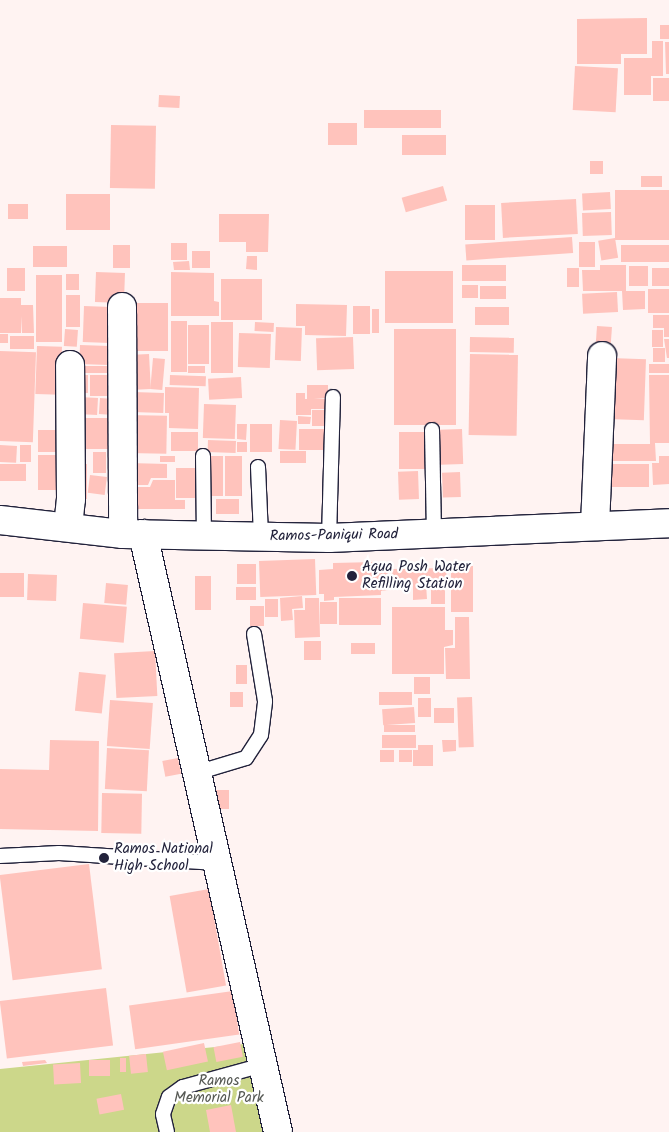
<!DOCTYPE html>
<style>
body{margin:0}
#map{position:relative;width:669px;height:1132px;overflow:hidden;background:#fff3f2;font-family:Kalam,sans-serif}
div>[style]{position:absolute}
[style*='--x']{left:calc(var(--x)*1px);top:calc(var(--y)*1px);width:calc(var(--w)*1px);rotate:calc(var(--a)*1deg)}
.green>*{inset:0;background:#ccd78a}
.building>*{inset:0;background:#ffc3bc;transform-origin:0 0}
.roads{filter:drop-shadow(1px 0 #22223b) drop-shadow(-1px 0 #22223b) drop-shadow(0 1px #22223b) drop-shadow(0 -1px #22223b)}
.service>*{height:14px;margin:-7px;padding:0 7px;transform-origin:7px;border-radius:7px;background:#fff}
.minor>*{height:28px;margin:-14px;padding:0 14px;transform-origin:14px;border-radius:14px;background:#fff}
.secondary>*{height:28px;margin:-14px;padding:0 14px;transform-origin:14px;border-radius:14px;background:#fff}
.dots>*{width:14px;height:14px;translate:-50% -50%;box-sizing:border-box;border:2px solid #fff;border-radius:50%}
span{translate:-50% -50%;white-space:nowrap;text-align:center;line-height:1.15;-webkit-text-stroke:4.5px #fff;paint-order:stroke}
.street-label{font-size:15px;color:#22223b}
.poi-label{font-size:15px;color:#22223b}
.left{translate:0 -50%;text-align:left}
.park-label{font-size:15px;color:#555853}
</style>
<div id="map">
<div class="green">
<div style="clip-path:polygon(254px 1043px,272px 1132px,0 1132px,0 1069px)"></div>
</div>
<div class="building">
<div style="clip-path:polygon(647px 18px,647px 54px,621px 54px,621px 64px,577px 64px,577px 19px)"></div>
<div style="left:669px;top:25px;width:14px;height:9px;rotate:90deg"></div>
<div style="clip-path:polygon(652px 41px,663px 41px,663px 76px,651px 76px,651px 95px,624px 95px,624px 58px,652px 58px)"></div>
<div style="clip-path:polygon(665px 42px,669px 42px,669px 74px,666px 74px)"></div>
<div style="left:575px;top:66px;width:43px;height:44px;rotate:3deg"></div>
<div style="left:653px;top:78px;width:16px;height:23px"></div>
<div style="left:159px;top:95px;width:21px;height:12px;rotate:3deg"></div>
<div style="left:441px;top:110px;width:18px;height:77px;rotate:90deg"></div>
<div style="left:328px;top:123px;width:29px;height:22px"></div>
<div style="left:111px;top:125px;width:45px;height:63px;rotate:1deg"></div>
<div style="left:402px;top:135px;width:44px;height:20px"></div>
<div style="left:590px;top:161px;width:13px;height:13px"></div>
<div style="left:641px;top:176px;width:21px;height:11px"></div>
<div style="left:443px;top:186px;width:15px;height:43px;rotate:74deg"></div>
<div style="left:669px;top:190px;width:50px;height:54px;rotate:90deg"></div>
<div style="left:610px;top:192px;width:17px;height:28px;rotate:87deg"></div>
<div style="left:66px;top:194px;width:44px;height:36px"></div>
<div style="left:576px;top:199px;width:35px;height:75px;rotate:87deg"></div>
<div style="left:8px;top:204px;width:20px;height:15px"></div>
<div style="left:465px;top:205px;width:30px;height:35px"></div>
<div style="left:611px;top:212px;width:23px;height:29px;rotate:88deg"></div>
<div style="clip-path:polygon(219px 214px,269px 214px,268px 252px,246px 252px,246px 242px,219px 242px)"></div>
<div style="left:572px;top:237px;width:16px;height:107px;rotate:86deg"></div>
<div style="left:615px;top:238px;width:20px;height:17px;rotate:81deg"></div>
<div style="left:579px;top:242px;width:16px;height:25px"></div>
<div style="left:171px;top:243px;width:16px;height:17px"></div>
<div style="left:113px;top:245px;width:17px;height:23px"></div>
<div style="left:669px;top:245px;width:17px;height:48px;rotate:90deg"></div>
<div style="left:33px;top:246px;width:34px;height:21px"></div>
<div style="left:192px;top:251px;width:18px;height:17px"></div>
<div style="clip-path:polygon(247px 256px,257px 256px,257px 270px,246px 269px)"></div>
<div style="clip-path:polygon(189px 261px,190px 270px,174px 270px,173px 262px)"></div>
<div style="left:462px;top:265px;width:44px;height:16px"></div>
<div style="clip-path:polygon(600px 265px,626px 265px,626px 291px,645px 291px,645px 309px,623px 310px,622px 291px,583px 291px,582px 270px,600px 270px)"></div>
<div style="left:648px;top:266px;width:20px;height:19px;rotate:90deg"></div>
<div style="left:7px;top:268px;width:18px;height:23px"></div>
<div style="left:567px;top:268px;width:12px;height:19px"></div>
<div style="left:652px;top:268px;width:17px;height:18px"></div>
<div style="left:385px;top:271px;width:68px;height:52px"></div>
<div style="left:96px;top:272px;width:29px;height:30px;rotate:2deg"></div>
<div style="clip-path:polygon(171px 272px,214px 273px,214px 301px,219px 302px,219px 316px,171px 316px)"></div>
<div style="left:66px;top:274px;width:13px;height:16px"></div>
<div style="left:36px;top:275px;width:26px;height:67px"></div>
<div style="left:221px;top:279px;width:41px;height:41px"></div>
<div style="left:462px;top:285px;width:16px;height:13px"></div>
<div style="left:480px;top:286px;width:26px;height:13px"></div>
<div style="left:648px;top:289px;width:21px;height:24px"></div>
<div style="left:617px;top:292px;width:20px;height:35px;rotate:87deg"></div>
<div style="left:66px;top:295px;width:14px;height:32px"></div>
<div style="clip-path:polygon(0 298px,21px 298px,21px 305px,33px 305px,34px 333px,22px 333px,22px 316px,21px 333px,0 333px)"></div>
<div style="left:126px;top:303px;width:42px;height:48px"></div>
<div style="clip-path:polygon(296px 304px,347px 305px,346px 336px,305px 335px,305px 326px,296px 326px)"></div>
<div style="left:84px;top:306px;width:34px;height:36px;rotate:2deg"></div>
<div style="left:353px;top:306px;width:17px;height:28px"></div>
<div style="left:475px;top:307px;width:34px;height:18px"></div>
<div style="left:372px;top:309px;width:7px;height:24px"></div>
<div style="clip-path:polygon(653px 315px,669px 315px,669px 337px,664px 337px,664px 328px,653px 328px)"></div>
<div style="left:171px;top:321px;width:16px;height:51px"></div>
<div style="left:211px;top:322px;width:22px;height:51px"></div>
<div style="left:255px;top:322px;width:19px;height:9px;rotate:3deg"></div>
<div style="left:188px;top:325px;width:21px;height:39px"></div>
<div style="left:597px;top:326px;width:15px;height:17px;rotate:4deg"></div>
<div style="left:276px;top:327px;width:26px;height:33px;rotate:2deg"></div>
<div style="left:65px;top:329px;width:13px;height:17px;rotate:4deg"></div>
<div style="left:394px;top:329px;width:62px;height:96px"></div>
<div style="left:652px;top:330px;width:11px;height:17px"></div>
<div style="left:239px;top:333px;width:32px;height:34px;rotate:2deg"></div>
<div style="left:0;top:334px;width:8px;height:9px"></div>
<div style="left:10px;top:336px;width:24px;height:13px"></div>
<div style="left:353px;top:337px;width:32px;height:37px;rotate:88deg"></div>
<div style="left:470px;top:337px;width:44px;height:15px;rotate:1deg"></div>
<div style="clip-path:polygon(664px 339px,669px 339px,669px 358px,667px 358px)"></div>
<div style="left:80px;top:345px;width:29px;height:19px;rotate:2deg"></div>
<div style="left:37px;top:346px;width:25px;height:48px;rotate:2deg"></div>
<div style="left:653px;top:348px;width:12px;height:14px"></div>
<div style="left:0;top:351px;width:36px;height:90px;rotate:2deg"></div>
<div style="left:149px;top:354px;width:35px;height:21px;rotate:87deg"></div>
<div style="left:470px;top:354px;width:48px;height:81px;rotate:1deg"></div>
<div style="left:153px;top:358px;width:12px;height:31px;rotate:5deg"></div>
<div style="left:610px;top:358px;width:36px;height:61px;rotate:2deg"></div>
<div style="left:649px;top:364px;width:20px;height:9px"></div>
<div style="left:81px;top:366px;width:27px;height:7px"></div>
<div style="left:188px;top:366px;width:17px;height:7px"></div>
<div style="left:77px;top:375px;width:11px;height:18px"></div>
<div style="left:90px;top:375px;width:22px;height:21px"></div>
<div style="left:170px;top:375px;width:36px;height:10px;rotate:2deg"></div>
<div style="clip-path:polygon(649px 375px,669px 375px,669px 443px,655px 443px,656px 461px,607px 461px,607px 444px,650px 444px)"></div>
<div style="left:241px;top:377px;width:21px;height:33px;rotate:87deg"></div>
<div style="clip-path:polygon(307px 385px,328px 385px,328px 398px,314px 399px,330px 399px,330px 409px,311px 409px,311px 415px,296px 415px,296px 393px,305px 393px,305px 399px,307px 399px)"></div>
<div style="clip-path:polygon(165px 387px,199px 388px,198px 429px,169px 428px,169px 413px,165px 413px)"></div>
<div style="left:133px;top:392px;width:31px;height:20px;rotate:2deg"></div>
<div style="left:79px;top:397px;width:19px;height:17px;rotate:3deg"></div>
<div style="left:100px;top:398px;width:14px;height:16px;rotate:4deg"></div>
<div style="left:204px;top:404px;width:32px;height:34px;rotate:2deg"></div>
<div style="left:312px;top:410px;width:17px;height:16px"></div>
<div style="left:128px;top:415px;width:39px;height:38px;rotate:1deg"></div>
<div style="clip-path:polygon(298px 416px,311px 417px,310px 424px,298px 424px)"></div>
<div style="left:80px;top:418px;width:34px;height:31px"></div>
<div style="left:280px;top:420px;width:17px;height:29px;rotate:3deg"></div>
<div style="clip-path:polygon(237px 424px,247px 424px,246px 440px,237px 439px)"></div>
<div style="left:272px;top:424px;width:28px;height:22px;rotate:90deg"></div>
<div style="left:299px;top:429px;width:29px;height:21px"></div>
<div style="left:462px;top:429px;width:35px;height:23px;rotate:88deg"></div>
<div style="left:38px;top:430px;width:27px;height:22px"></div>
<div style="left:171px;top:432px;width:27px;height:19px"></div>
<div style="left:399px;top:432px;width:26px;height:37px"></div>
<div style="left:208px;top:440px;width:28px;height:12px;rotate:2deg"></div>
<div style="left:237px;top:442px;width:10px;height:10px"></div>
<div style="left:0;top:445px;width:17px;height:17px;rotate:3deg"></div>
<div style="left:20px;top:445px;width:11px;height:17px"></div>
<div style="left:280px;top:451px;width:26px;height:12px"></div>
<div style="left:93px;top:452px;width:13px;height:21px"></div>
<div style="left:38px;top:455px;width:27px;height:35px"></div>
<div style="left:160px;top:456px;width:15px;height:6px"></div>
<div style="left:207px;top:456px;width:16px;height:40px"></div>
<div style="left:225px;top:456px;width:17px;height:40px"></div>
<div style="clip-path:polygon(659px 456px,669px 456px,669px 484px,653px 485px,652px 463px,659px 463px)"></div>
<div style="clip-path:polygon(129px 463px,167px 464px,167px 478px,151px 478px,148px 485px,129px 485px)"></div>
<div style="left:0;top:464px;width:26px;height:17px"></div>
<div style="left:77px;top:464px;width:10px;height:35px"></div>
<div style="left:649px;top:464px;width:23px;height:39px;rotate:90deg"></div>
<div style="left:176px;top:468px;width:19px;height:30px"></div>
<div style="left:418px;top:471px;width:28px;height:20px;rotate:88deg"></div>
<div style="left:460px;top:472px;width:25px;height:18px;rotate:88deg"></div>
<div style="left:90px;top:475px;width:17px;height:18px;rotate:7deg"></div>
<div style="clip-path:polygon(153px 480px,175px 480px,175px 500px,185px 500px,185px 509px,130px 509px,130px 487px,150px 487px)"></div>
<div style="left:216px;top:499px;width:23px;height:15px"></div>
<div style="left:315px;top:559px;width:36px;height:56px;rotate:88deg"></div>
<div style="clip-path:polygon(376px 562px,376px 570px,388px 570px,388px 590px,381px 591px,381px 595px,334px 597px,334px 600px,324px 601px,324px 594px,319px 594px,319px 570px,333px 569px,333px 563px)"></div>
<div style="left:237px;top:564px;width:19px;height:20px"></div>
<div style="left:451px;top:566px;width:22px;height:46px"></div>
<div style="clip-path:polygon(446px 568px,447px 584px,426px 584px,427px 599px,413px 600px,413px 584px,393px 585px,392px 569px)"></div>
<div style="left:0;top:573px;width:24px;height:24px"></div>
<div style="left:28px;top:574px;width:29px;height:26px;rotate:2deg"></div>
<div style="left:195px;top:576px;width:16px;height:34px"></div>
<div style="left:106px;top:583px;width:22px;height:20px;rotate:5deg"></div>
<div style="left:431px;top:586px;width:14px;height:18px"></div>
<div style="left:236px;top:587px;width:20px;height:13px"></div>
<div style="clip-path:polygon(302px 596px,303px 608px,292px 609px,293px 620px,281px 621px,280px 598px)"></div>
<div style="clip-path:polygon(305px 598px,319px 598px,320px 637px,295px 638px,294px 610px,305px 610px)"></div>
<div style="left:339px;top:598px;width:42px;height:27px"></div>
<div style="left:265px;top:599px;width:13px;height:18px"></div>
<div style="left:320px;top:602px;width:17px;height:22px"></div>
<div style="left:83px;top:603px;width:44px;height:36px;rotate:5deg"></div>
<div style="left:250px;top:606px;width:14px;height:20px"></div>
<div style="clip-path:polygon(392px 607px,445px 607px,445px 630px,453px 630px,453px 645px,444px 647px,444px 674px,392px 674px)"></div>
<div style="clip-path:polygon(455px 617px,469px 617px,470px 679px,446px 679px,445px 648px,455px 648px)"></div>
<div style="left:321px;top:641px;width:19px;height:17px;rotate:90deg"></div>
<div style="left:351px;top:643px;width:24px;height:11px"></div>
<div style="left:155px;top:651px;width:45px;height:41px;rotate:87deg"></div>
<div style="left:236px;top:665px;width:11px;height:19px"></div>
<div style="left:79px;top:672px;width:27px;height:39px;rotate:6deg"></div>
<div style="left:430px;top:677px;width:17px;height:16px;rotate:90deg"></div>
<div style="left:230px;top:692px;width:13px;height:15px"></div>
<div style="left:379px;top:692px;width:33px;height:13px"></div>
<div style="left:472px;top:697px;width:50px;height:15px;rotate:88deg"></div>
<div style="left:418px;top:698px;width:13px;height:19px"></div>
<div style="left:110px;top:700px;width:43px;height:46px;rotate:4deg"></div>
<div style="left:414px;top:707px;width:16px;height:32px;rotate:86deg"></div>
<div style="left:454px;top:708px;width:15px;height:20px;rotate:90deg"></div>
<div style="left:415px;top:725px;width:7px;height:31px;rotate:90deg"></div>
<div style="left:382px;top:735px;width:34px;height:13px"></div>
<div style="clip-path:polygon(50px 740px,99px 741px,98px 831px,0 829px,0 769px,49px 770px)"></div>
<div style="clip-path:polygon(442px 740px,456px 740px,456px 751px,443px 752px)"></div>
<div style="clip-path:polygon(418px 745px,433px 745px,433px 766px,413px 766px,413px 750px,418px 750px)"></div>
<div style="left:107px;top:748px;width:42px;height:41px;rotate:3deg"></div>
<div style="left:380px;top:750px;width:14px;height:12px"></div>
<div style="left:399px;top:750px;width:13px;height:12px"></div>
<div style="left:178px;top:758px;width:16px;height:16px;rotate:79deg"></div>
<div style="left:215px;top:790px;width:14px;height:19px"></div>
<div style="left:102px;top:793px;width:40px;height:40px;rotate:1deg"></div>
<div style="left:89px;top:864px;width:106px;height:90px;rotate:83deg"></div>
<div style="left:209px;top:889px;width:98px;height:40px;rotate:80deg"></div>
<div style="left:106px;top:988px;width:58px;height:107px;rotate:83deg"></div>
<div style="left:233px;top:991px;width:44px;height:105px;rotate:82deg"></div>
<div style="left:240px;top:1042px;width:15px;height:27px;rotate:79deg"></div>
<div style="left:204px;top:1043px;width:19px;height:42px;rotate:78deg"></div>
<div style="left:146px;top:1054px;width:18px;height:17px;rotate:84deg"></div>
<div style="left:120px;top:1058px;width:6px;height:14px"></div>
<div style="clip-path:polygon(45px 1060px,47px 1063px,23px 1066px,22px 1062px)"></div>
<div style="left:89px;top:1060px;width:21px;height:16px"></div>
<div style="left:80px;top:1063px;width:20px;height:27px;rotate:87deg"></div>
<div style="left:121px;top:1094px;width:16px;height:25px;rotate:79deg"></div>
<div style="clip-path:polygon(231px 1105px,236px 1132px,210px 1132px,206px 1110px)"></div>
</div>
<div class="roads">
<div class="service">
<div style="--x:432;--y:430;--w:104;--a:88.9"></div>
<div style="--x:203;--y:456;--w:80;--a:89.3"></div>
<div style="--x:258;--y:467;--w:70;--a:87.5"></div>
<div style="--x:329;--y:538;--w:141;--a:-88.4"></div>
<div style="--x:196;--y:773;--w:52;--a:-16.7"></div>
<div style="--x:246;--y:758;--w:27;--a:-57"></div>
<div style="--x:261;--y:735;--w:34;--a:-83"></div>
<div style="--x:265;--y:701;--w:68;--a:-99.3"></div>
<div style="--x:0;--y:856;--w:59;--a:-2.9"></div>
<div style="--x:59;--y:853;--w:158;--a:3.6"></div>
<div style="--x:167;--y:1132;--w:18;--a:-103"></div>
<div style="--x:163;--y:1114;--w:18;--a:-71"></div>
<div style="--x:169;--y:1097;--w:17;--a:-36"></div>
<div style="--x:183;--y:1087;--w:83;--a:-15.4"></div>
</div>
<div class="minor">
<div style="--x:122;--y:307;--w:227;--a:89.7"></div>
<div style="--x:595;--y:526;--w:170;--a:-87.6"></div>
<div style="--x:68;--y:527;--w:28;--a:-84"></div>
<div style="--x:71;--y:499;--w:134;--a:-90.4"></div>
<div style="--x:143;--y:534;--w:613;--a:77.28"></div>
</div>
<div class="secondary">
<div style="--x:0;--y:520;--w:124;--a:6.5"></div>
<div style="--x:123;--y:534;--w:206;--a:1.1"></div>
<div style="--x:329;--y:538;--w:340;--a:-2.5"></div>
</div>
</div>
<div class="dots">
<div style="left:352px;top:576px;background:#22223b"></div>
<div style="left:104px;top:858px;background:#22223b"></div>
</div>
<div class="street-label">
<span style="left:334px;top:536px;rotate:-1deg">Ramos-Paniqui Road</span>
</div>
<div class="poi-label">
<span class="left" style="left:362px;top:576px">Aqua Posh Water<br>Refilling Station</span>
<span class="left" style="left:114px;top:858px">Ramos National<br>High School</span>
</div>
<div class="park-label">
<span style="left:219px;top:1090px">Ramos<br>Memorial Park</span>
</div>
</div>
